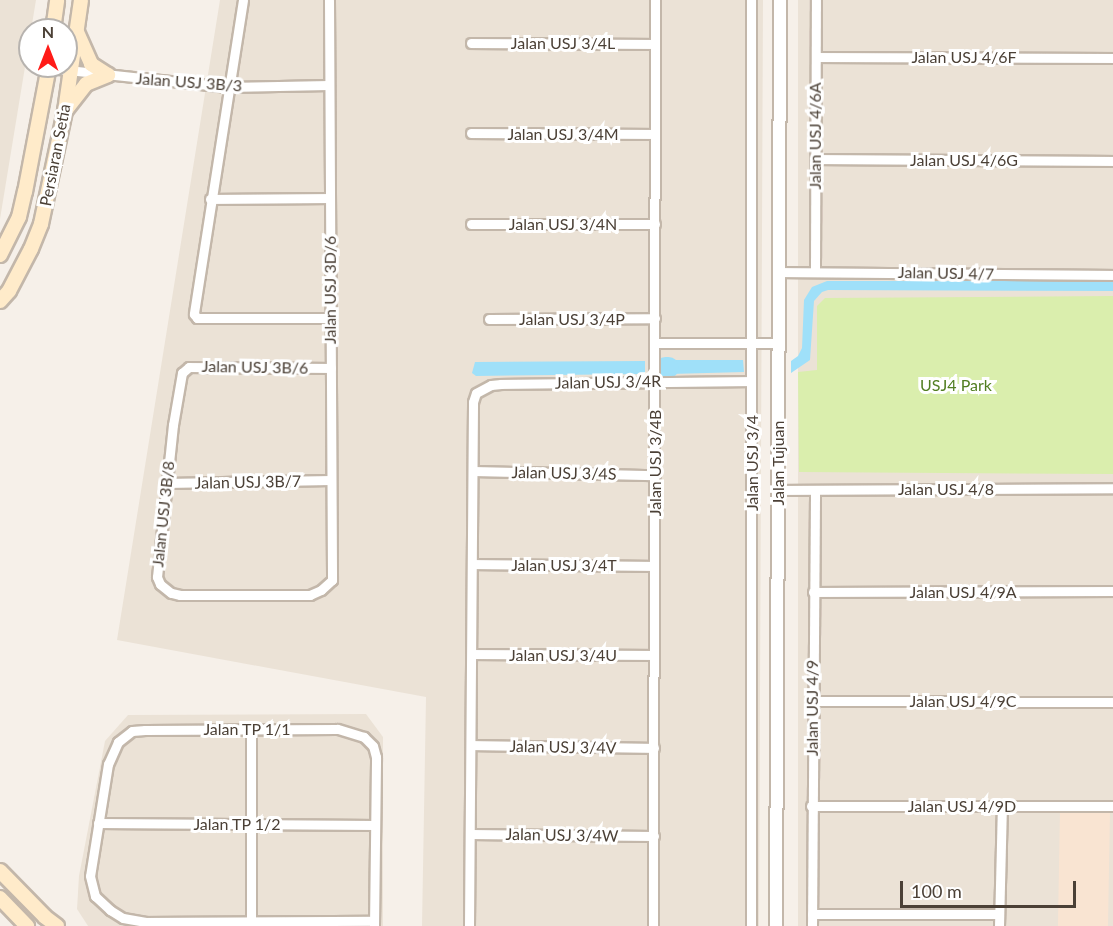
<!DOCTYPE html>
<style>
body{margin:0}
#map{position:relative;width:1113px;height:926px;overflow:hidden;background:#f6f0e9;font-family:Lato,sans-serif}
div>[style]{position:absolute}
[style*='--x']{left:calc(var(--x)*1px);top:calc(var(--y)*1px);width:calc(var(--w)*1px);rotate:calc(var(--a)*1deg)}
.residential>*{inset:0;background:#ebe2d6;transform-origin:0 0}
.commercial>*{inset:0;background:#f9e4d2;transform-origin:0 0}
.green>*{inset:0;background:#daeead}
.water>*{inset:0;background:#9fe0f9}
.river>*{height:21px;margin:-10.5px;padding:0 10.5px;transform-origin:10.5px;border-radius:10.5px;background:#9fe0f9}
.roads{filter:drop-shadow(2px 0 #c3b7aa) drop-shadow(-2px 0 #c3b7aa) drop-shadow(0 2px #c3b7aa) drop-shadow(0 -2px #c3b7aa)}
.minor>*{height:9px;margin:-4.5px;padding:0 4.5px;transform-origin:4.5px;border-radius:4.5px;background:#fff}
.tertiary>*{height:12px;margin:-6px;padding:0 6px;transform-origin:6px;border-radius:6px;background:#fff}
.secondary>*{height:14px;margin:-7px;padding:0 7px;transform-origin:7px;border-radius:7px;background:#ffebca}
span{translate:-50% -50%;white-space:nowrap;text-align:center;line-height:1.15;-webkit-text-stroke:6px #fff;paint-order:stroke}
.street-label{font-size:16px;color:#4b4036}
.park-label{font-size:16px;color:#517e21}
.north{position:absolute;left:18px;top:18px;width:60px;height:60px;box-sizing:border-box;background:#fff;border:2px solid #b7b3af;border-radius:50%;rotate:0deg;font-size:16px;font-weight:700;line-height:24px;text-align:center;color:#4b4036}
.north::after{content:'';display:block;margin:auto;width:21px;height:27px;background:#ff1b17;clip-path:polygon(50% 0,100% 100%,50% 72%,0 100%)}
.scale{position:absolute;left:900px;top:881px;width:176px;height:27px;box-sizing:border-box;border:3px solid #4b4036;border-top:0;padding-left:8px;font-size:18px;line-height:21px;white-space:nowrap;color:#4b4036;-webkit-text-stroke:4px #fff;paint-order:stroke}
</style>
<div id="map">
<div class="residential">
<div style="clip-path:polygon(0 0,36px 0,0 219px)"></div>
<div style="clip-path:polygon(220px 0,763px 0,759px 926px,422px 926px,426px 697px,117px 640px)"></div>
<div style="left:798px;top:0;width:315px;height:926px"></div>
<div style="clip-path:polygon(366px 714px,383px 737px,383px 926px,88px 926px,77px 909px,79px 876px,105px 741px,128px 715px)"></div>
</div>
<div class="commercial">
<div style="left:1060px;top:810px;width:50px;height:116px;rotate:1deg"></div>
</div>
<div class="green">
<div style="clip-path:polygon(1113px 296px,1113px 474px,799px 472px,798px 372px,817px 370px,817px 306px,825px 298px)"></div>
</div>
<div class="water">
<div style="clip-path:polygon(827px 281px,1113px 281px,1113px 291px,828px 290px,822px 292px,814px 301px,810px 360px,791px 373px,791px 361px,798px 356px,802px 348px,804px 300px,812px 287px)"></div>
<div style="clip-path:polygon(670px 360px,743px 360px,744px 372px,670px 374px,668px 362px)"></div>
<div style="clip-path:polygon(645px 361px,645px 374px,476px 376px,472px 373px,475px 362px)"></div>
</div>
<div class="river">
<div style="--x:665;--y:367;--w:3;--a:0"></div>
</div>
<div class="roads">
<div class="minor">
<div style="--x:243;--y:0;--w:318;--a:98.9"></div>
<div style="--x:194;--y:314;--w:5;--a:53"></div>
<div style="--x:197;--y:318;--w:133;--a:0"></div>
<div style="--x:329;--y:0;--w:580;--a:89.7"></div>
<div style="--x:332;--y:580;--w:15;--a:138"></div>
<div style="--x:321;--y:590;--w:12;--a:156"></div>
<div style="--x:310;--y:595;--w:130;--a:180"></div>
<div style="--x:180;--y:595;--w:9;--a:-167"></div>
<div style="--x:171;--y:593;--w:14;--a:-141"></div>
<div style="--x:160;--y:584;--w:8;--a:-113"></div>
<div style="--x:157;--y:577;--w:153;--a:-84"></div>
<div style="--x:173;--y:425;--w:53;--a:-80.2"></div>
<div style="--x:182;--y:373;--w:9;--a:-41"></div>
<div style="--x:189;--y:367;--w:142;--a:0.4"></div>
<div style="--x:471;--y:43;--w:184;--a:0.3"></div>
<div style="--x:816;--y:57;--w:297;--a:0.2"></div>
<div style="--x:49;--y:68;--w:180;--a:6.1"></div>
<div style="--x:228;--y:87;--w:101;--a:-1.1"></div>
<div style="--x:471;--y:133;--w:184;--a:0.3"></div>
<div style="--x:815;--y:159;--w:298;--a:0.4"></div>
<div style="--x:210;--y:199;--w:120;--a:-0.5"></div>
<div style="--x:471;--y:224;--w:184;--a:0"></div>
<div style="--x:815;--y:271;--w:271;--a:-89.8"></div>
<div style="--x:779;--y:272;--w:334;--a:0.5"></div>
<div style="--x:489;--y:319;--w:166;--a:-0.3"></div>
<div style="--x:655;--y:343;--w:124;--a:0"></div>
<div style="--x:473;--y:471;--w:182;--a:1.3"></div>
<div style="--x:166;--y:483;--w:165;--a:-1"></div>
<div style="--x:778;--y:490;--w:335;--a:-0.3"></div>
<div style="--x:473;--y:564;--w:181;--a:0.6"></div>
<div style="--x:813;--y:592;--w:300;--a:-0.2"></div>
<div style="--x:472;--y:654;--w:182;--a:0.3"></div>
<div style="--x:812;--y:701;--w:301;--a:0.2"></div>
<div style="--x:251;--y:729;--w:192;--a:90"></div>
<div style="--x:472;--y:745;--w:182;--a:0.9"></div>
<div style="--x:811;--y:806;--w:302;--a:0"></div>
<div style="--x:98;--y:823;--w:277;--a:0.4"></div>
<div style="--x:470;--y:834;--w:184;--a:0.6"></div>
<div style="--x:812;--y:914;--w:187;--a:0"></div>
<div style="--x:374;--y:926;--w:169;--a:-89.3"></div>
<div style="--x:376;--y:757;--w:11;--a:-105"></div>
<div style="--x:373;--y:746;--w:13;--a:-135"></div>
<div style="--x:364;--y:737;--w:28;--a:-163"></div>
<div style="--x:337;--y:729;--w:192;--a:179.7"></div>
<div style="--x:145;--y:730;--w:13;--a:176"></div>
<div style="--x:132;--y:731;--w:18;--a:142"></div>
<div style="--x:118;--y:742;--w:24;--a:114"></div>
<div style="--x:108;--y:764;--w:113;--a:99.1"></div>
<div style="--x:90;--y:876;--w:21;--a:76"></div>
<div style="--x:95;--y:896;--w:21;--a:43"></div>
<div style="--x:110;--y:910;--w:15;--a:32"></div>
<div style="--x:123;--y:918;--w:23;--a:10"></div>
<div style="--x:146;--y:922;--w:228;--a:-0.3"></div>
<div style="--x:469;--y:926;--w:524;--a:-89.56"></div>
<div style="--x:473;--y:402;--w:9;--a:-72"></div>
<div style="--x:476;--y:393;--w:17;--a:-28"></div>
<div style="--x:491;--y:385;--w:10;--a:-6"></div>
<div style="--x:501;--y:384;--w:250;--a:-0.7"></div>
<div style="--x:653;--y:926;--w:926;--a:-89.88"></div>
<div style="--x:751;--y:926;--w:926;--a:-90"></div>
<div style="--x:812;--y:926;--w:436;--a:-89.6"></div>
<div style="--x:999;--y:926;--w:119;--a:-88.6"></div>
</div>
<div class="tertiary">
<div style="--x:776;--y:926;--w:926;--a:-89.75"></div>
</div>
<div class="secondary">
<div style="--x:53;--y:30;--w:30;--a:-82"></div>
<div style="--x:77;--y:32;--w:35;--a:66"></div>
<div style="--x:91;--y:64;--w:20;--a:33"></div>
<div style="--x:65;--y:111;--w:34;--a:-52"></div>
<div style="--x:86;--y:84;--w:24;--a:-22"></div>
<div style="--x:0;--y:255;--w:42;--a:-63.4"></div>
<div style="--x:19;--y:217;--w:26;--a:-77"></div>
<div style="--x:25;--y:192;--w:128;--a:-79.2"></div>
<div style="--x:0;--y:301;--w:13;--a:-48"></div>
<div style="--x:9;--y:291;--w:47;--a:-62.4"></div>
<div style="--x:31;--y:249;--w:27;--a:-68"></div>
<div style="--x:41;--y:224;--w:116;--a:-78"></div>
<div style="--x:65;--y:111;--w:112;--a:-81.8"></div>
<div style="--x:0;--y:871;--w:64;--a:45.6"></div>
<div style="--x:45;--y:917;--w:15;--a:37"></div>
<div style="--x:0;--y:898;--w:39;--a:46"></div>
</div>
</div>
<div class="street-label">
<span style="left:563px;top:43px">Jalan USJ 3/4L</span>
<span style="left:964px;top:57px">Jalan USJ 4/6F</span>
<span style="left:189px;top:82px;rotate:4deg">Jalan USJ 3B/3</span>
<span style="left:563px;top:134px">Jalan USJ 3/4M</span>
<span style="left:815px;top:136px;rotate:-90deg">Jalan USJ 4/6A</span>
<span style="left:55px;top:155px;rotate:-79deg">Persiaran Setia</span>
<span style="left:964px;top:160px">Jalan USJ 4/6G</span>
<span style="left:563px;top:224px">Jalan USJ 3/4N</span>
<span style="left:946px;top:273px;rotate:1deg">Jalan USJ 4/7</span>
<span style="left:330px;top:290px;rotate:-90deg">Jalan USJ 3D/6</span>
<span style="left:572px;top:319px">Jalan USJ 3/4P</span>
<span style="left:255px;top:367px;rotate:1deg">Jalan USJ 3B/6</span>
<span style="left:608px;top:382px;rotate:-1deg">Jalan USJ 3/4R</span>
<span style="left:655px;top:463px;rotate:-90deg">Jalan USJ 3/4B</span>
<span style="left:752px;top:463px;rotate:-90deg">Jalan USJ 3/4</span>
<span style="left:778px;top:463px;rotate:-90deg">Jalan Tujuan</span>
<span style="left:564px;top:473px;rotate:1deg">Jalan USJ 3/4S</span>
<span style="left:248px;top:482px;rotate:-1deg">Jalan USJ 3B/7</span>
<span style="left:946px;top:489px">Jalan USJ 4/8</span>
<span style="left:163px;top:514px;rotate:-84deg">Jalan USJ 3B/8</span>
<span style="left:564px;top:565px">Jalan USJ 3/4T</span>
<span style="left:963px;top:592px">Jalan USJ 4/9A</span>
<span style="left:563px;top:655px">Jalan USJ 3/4U</span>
<span style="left:963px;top:701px">Jalan USJ 4/9C</span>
<span style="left:812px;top:708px;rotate:-90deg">Jalan USJ 4/9</span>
<span style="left:247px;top:729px">Jalan TP 1/1</span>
<span style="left:563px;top:747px;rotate:1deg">Jalan USJ 3/4V</span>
<span style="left:962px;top:806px">Jalan USJ 4/9D</span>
<span style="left:237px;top:824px">Jalan TP 1/2</span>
<span style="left:562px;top:835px;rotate:1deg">Jalan USJ 3/4W</span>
</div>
<div class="park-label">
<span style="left:956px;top:385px">USJ4 Park</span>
</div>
<div class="north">N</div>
<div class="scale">100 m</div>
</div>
